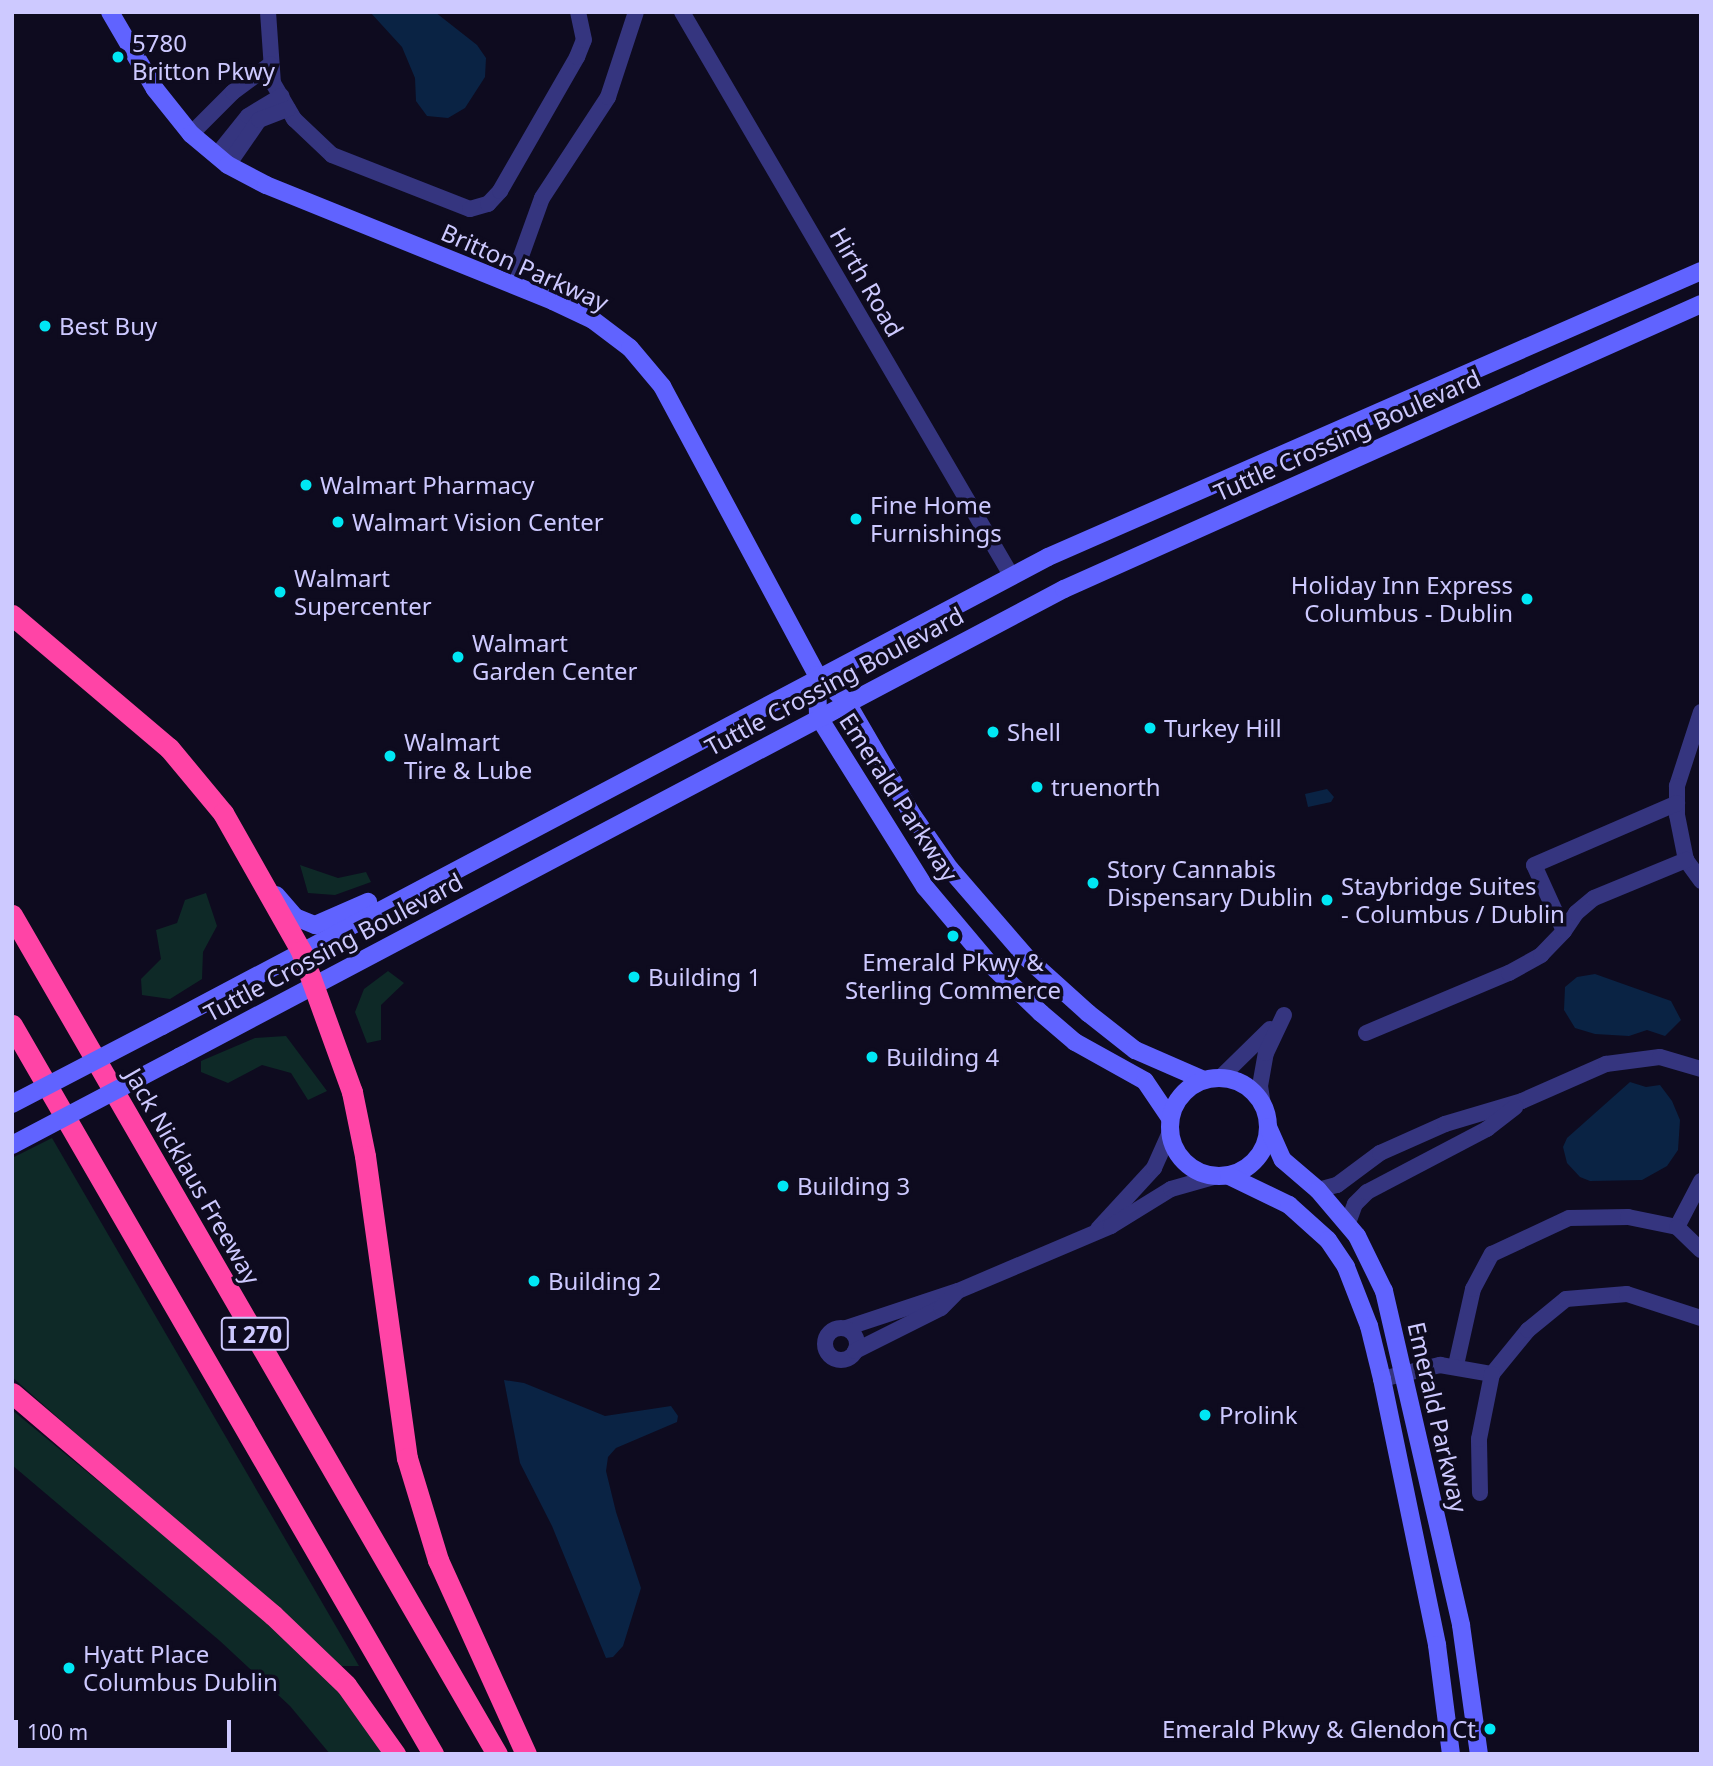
<!DOCTYPE html>
<style>
body{margin:0}
#map{position:relative;width:1713px;height:1766px;overflow:hidden;background:#0e0b1f;font-family:"Noto Sans",sans-serif}
div>[style]{position:absolute}
[style*='--x']{left:calc(var(--x)*1px);top:calc(var(--y)*1px);width:calc(var(--w)*1px);rotate:calc(var(--a)*1deg)}
.green>*{inset:0;background:#0e2927}
.water>*{inset:0;background:#0a2344}
.street>*{height:16px;margin:-8px;padding:0 8px;transform-origin:8px;border-radius:8px;background:#35357f}
.street>.ring{margin:-8px;padding:0;box-sizing:content-box;background:none;border:16px solid #35357f;border-radius:50%}
.secondary>*{height:18px;margin:-9px;padding:0 9px;transform-origin:9px;border-radius:9px;background:#6063ff}
.secondary>.ring{margin:-9px;padding:0;box-sizing:content-box;background:none;border:18px solid #6063ff;border-radius:50%}
.highway>*{height:21px;margin:-10.5px;padding:0 10.5px;transform-origin:10.5px;border-radius:10.5px;background:#ff44a6}
.secondary-bridge>*{height:18px;margin:-9px;padding:0 9px;transform-origin:9px;border-radius:9px;background:#6063ff}
.dots>*{width:19px;height:19px;translate:-50% -50%;box-sizing:border-box;border:4px solid #0e0b1f;border-radius:50%}
span{translate:-50% -50%;white-space:nowrap;text-align:center;line-height:1.15;-webkit-text-stroke:7px #0e0b1f;paint-order:stroke}
.shield-label span{padding:2px 5px;background:#0e0b1f;border:2px solid;border-radius:5px;-webkit-text-stroke-width:0}
.shield-label{font-size:23px;color:#cdc9ff;font-weight:700}
.poi-label{font-size:24px;color:#cdc9ff}
.left{translate:0 -50%;text-align:left}
.right{translate:-100% -50%;text-align:right}
.street-label{font-size:24px;color:#cdc9ff}
.frame{position:absolute;inset:0;border:14px solid #cdc9ff;pointer-events:none}
.scale{position:absolute;left:14px;top:1720px;width:217px;height:32px;box-sizing:border-box;border:4px solid #cdc9ff;border-top:0;padding-left:9px;font-size:21px;line-height:24px;white-space:nowrap;color:#cdc9ff;-webkit-text-stroke:5px #0e0b1f;paint-order:stroke}
</style>
<div id="map">
<div class="green">
<div style="clip-path:polygon(300px 865px,338px 878px,366px 872px,371px 882px,335px 895px,308px 893px)"></div>
<div style="clip-path:polygon(206px 893px,217px 926px,203px 952px,202px 979px,170px 999px,142px 995px,141px 979px,161px 959px,156px 930px,177px 923px,185px 900px)"></div>
<div style="clip-path:polygon(388px 971px,404px 983px,381px 1005px,381px 1040px,367px 1043px,355px 1012px,364px 989px)"></div>
<div style="clip-path:polygon(286px 1036px,327px 1091px,308px 1100px,291px 1073px,262px 1065px,228px 1083px,201px 1072px,201px 1061px,255px 1038px)"></div>
<div style="clip-path:polygon(52px 1138px,359px 1666px,338px 1666px,12px 1377px,12px 1158px)"></div>
<div style="clip-path:polygon(12px 1410px,279px 1630px,344px 1696px,385px 1754px,330px 1754px,290px 1706px,220px 1641px,12px 1465px)"></div>
</div>
<div class="water">
<div style="clip-path:polygon(370px 12px,435px 12px,477px 45px,486px 58px,485px 77px,465px 108px,448px 118px,427px 116px,416px 101px,415px 78px,402px 47px)"></div>
<div style="clip-path:polygon(1327px 789px,1334px 797px,1331px 802px,1308px 807px,1305px 794px)"></div>
<div style="clip-path:polygon(1595px 974px,1671px 1001px,1681px 1020px,1665px 1036px,1647px 1030px,1629px 1036px,1595px 1034px,1575px 1028px,1564px 1010px,1565px 987px,1577px 977px)"></div>
<div style="clip-path:polygon(1630px 1082px,1646px 1087px,1660px 1085px,1672px 1101px,1680px 1120px,1678px 1150px,1667px 1166px,1642px 1180px,1590px 1181px,1580px 1177px,1567px 1163px,1563px 1147px,1567px 1138px)"></div>
<div style="clip-path:polygon(504px 1380px,524px 1383px,605px 1416px,671px 1406px,678px 1416px,677px 1422px,616px 1448px,608px 1457px,606px 1471px,616px 1512px,641px 1588px,623px 1646px,613px 1657px,606px 1658px,552px 1526px,520px 1463px)"></div>
</div>
<div class="street">
<div style="--x:268;--y:12;--w:71;--a:86"></div>
<div style="--x:273;--y:83;--w:42;--a:59.7"></div>
<div style="--x:294;--y:119;--w:52;--a:43.5"></div>
<div style="--x:332;--y:155;--w:148;--a:21.4"></div>
<div style="--x:470;--y:209;--w:19;--a:-16"></div>
<div style="--x:488;--y:204;--w:18;--a:-47"></div>
<div style="--x:500;--y:191;--w:155;--a:-60.1"></div>
<div style="--x:577;--y:57;--w:18;--a:-68"></div>
<div style="--x:584;--y:40;--w:29;--a:-102"></div>
<div style="--x:682;--y:12;--w:652;--a:59.7"></div>
<div style="--x:191;--y:134;--w:59;--a:-45"></div>
<div style="--x:233;--y:92;--w:47;--a:-36.4"></div>
<div style="--x:216;--y:156;--w:51;--a:-51.3"></div>
<div style="--x:248;--y:116;--w:39;--a:-31"></div>
<div style="--x:228;--y:165;--w:55;--a:-55.4"></div>
<div style="--x:259;--y:120;--w:31;--a:-21"></div>
<div style="--x:511;--y:284;--w:91;--a:-70.2"></div>
<div style="--x:542;--y:198;--w:121;--a:-56.8"></div>
<div style="--x:608;--y:97;--w:89;--a:-71.8"></div>
<div style="--x:1701;--y:712;--w:78;--a:108"></div>
<div style="--x:1677;--y:786;--w:29;--a:90"></div>
<div style="--x:1677;--y:815;--w:46;--a:78.7"></div>
<div style="--x:1686;--y:860;--w:26;--a:54"></div>
<div style="--x:1564;--y:931;--w:22;--a:-56"></div>
<div style="--x:1576;--y:913;--w:23;--a:-40"></div>
<div style="--x:1594;--y:898;--w:100;--a:-22.4"></div>
<div style="--x:1366;--y:1033;--w:155;--a:-22.8"></div>
<div style="--x:1509;--y:973;--w:37;--a:-29"></div>
<div style="--x:1541;--y:955;--w:33;--a:-46"></div>
<div style="--x:1564;--y:931;--w:72;--a:-114.4"></div>
<div style="--x:1534;--y:865;--w:156;--a:-23.4"></div>
<div style="--x:1220;--y:1078;--w:70;--a:-44.4"></div>
<div style="--x:1263;--y:1105;--w:19;--a:-99"></div>
<div style="--x:1260;--y:1086;--w:34;--a:-80"></div>
<div style="--x:1266;--y:1053;--w:42;--a:-64.7"></div>
<div style="--x:1318;--y:1190;--w:20;--a:-15"></div>
<div style="--x:1337;--y:1185;--w:54;--a:-36.7"></div>
<div style="--x:1380;--y:1153;--w:71;--a:-24"></div>
<div style="--x:1445;--y:1124;--w:80;--a:-16.6"></div>
<div style="--x:1522;--y:1101;--w:92;--a:-23.8"></div>
<div style="--x:1606;--y:1064;--w:54;--a:-7.4"></div>
<div style="--x:1660;--y:1057;--w:43;--a:16.3"></div>
<div style="--x:1348;--y:1223;--w:20;--a:-70"></div>
<div style="--x:1355;--y:1204;--w:17;--a:-45"></div>
<div style="--x:1367;--y:1192;--w:136;--a:-27.7"></div>
<div style="--x:1487;--y:1129;--w:36;--a:-38"></div>
<div style="--x:1677;--y:1227;--w:52;--a:-62.4"></div>
<div style="--x:1098;--y:1229;--w:83;--a:-47.4"></div>
<div style="--x:1154;--y:1168;--w:37;--a:-66"></div>
<div style="--x:846;--y:1328;--w:118;--a:-18.3"></div>
<div style="--x:958;--y:1291;--w:166;--a:-23"></div>
<div style="--x:1111;--y:1226;--w:70;--a:-31.7"></div>
<div style="--x:1171;--y:1189;--w:44;--a:-15.9"></div>
<div class="ring" style="left:825px;top:1328px;width:16px;height:16px"></div>
<div style="--x:855;--y:1351;--w:96;--a:-26.6"></div>
<div style="--x:941;--y:1308;--w:21;--a:-45"></div>
<div style="--x:1456;--y:1365;--w:78;--a:-77.4"></div>
<div style="--x:1473;--y:1289;--w:40;--a:-62"></div>
<div style="--x:1492;--y:1254;--w:85;--a:-25.1"></div>
<div style="--x:1569;--y:1218;--w:59;--a:-1"></div>
<div style="--x:1628;--y:1217;--w:50;--a:11.5"></div>
<div style="--x:1677;--y:1227;--w:33;--a:44"></div>
<div style="--x:1382;--y:1379;--w:60;--a:-13.6"></div>
<div style="--x:1440;--y:1365;--w:53;--a:9.8"></div>
<div style="--x:1492;--y:1374;--w:57;--a:-50.7"></div>
<div style="--x:1528;--y:1330;--w:49;--a:-39.2"></div>
<div style="--x:1566;--y:1299;--w:61;--a:-4.7"></div>
<div style="--x:1627;--y:1294;--w:78;--a:18"></div>
<div style="--x:1480;--y:1493;--w:54;--a:-91.1"></div>
<div style="--x:1479;--y:1439;--w:66;--a:-78.7"></div>
</div>
<div class="secondary">
<div style="--x:110;--y:12;--w:89;--a:59.7"></div>
<div style="--x:155;--y:89;--w:58;--a:51.3"></div>
<div style="--x:191;--y:134;--w:48;--a:40"></div>
<div style="--x:228;--y:165;--w:43;--a:27.8"></div>
<div style="--x:266;--y:185;--w:310;--a:22"></div>
<div style="--x:553;--y:301;--w:44;--a:25.4"></div>
<div style="--x:593;--y:320;--w:46;--a:37.1"></div>
<div style="--x:630;--y:348;--w:50;--a:49.9"></div>
<div style="--x:662;--y:386;--w:328;--a:61.8"></div>
<div style="--x:817;--y:675;--w:39;--a:42"></div>
<div style="--x:846;--y:701;--w:133;--a:59.8"></div>
<div style="--x:913;--y:816;--w:65;--a:55.1"></div>
<div style="--x:950;--y:869;--w:119;--a:49.1"></div>
<div style="--x:1028;--y:959;--w:81;--a:42"></div>
<div style="--x:1088;--y:1013;--w:60;--a:38.2"></div>
<div style="--x:1135;--y:1050;--w:75;--a:23.5"></div>
<div style="--x:817;--y:675;--w:41;--a:88.6"></div>
<div style="--x:818;--y:716;--w:202;--a:58"></div>
<div style="--x:925;--y:887;--w:99;--a:49.9"></div>
<div style="--x:989;--y:963;--w:72;--a:43.9"></div>
<div style="--x:1041;--y:1013;--w:45;--a:40.5"></div>
<div style="--x:1075;--y:1042;--w:80;--a:29.1"></div>
<div style="--x:1145;--y:1081;--w:45;--a:56"></div>
<div style="--x:276;--y:895;--w:29;--a:49"></div>
<div style="--x:295;--y:917;--w:22;--a:22"></div>
<div style="--x:315;--y:925;--w:58;--a:-23.5"></div>
<div style="--x:162;--y:1026;--w:1002;--a:-27.89"></div>
<div style="--x:1048;--y:557;--w:713;--a:-23.65"></div>
<div style="--x:179;--y:1057;--w:1001;--a:-27.87"></div>
<div style="--x:1064;--y:589;--w:698;--a:-24.1"></div>
<div class="ring" style="left:1170px;top:1078px;width:80px;height:80px"></div>
<div style="--x:1268;--y:1127;--w:36;--a:66"></div>
<div style="--x:1283;--y:1160;--w:46;--a:40.6"></div>
<div style="--x:1318;--y:1190;--w:60;--a:49.7"></div>
<div style="--x:1357;--y:1236;--w:61;--a:63.9"></div>
<div style="--x:1384;--y:1291;--w:343;--a:77"></div>
<div style="--x:1461;--y:1625;--w:130;--a:82.1"></div>
<div style="--x:1229;--y:1176;--w:67;--a:25.8"></div>
<div style="--x:1289;--y:1205;--w:52;--a:41.9"></div>
<div style="--x:1328;--y:1240;--w:32;--a:56"></div>
<div style="--x:1346;--y:1267;--w:63;--a:68.7"></div>
<div style="--x:1369;--y:1326;--w:55;--a:76.2"></div>
<div style="--x:1382;--y:1379;--w:272;--a:78.3"></div>
<div style="--x:1437;--y:1645;--w:110;--a:82.7"></div>
</div>
<div class="highway">
<div style="--x:12;--y:615;--w:206;--a:40.3"></div>
<div style="--x:169;--y:748;--w:85;--a:50.3"></div>
<div style="--x:223;--y:813;--w:159;--a:60.5"></div>
<div style="--x:301;--y:951;--w:150;--a:70.1"></div>
<div style="--x:352;--y:1092;--w:65;--a:78.5"></div>
<div style="--x:365;--y:1156;--w:305;--a:82.1"></div>
<div style="--x:407;--y:1458;--w:107;--a:73.1"></div>
<div style="--x:438;--y:1560;--w:213;--a:65.6"></div>
<div style="--x:12;--y:915;--w:969;--a:59.97"></div>
<div style="--x:12;--y:1025;--w:842;--a:59.99"></div>
<div style="--x:12;--y:1393;--w:343;--a:40.4"></div>
<div style="--x:273;--y:1615;--w:101;--a:43.8"></div>
<div style="--x:346;--y:1685;--w:85;--a:54.6"></div>
</div>
<div class="secondary-bridge">
<div style="--x:12;--y:1104;--w:169;--a:-27.5"></div>
<div style="--x:12;--y:1145;--w:189;--a:-27.8"></div>
</div>
<div class="dots">
<div style="left:118px;top:57px;background:#00e7f4"></div>
<div style="left:45px;top:326px;background:#00e7f4"></div>
<div style="left:306px;top:485px;background:#00e7f4"></div>
<div style="left:856px;top:519px;background:#00e7f4"></div>
<div style="left:338px;top:522px;background:#00e7f4"></div>
<div style="left:280px;top:592px;background:#00e7f4"></div>
<div style="left:1527px;top:599px;background:#00e7f4"></div>
<div style="left:458px;top:657px;background:#00e7f4"></div>
<div style="left:1150px;top:728px;background:#00e7f4"></div>
<div style="left:993px;top:732px;background:#00e7f4"></div>
<div style="left:390px;top:756px;background:#00e7f4"></div>
<div style="left:1037px;top:787px;background:#00e7f4"></div>
<div style="left:1093px;top:883px;background:#00e7f4"></div>
<div style="left:1327px;top:900px;background:#00e7f4"></div>
<div style="left:953px;top:936px;background:#00e7f4"></div>
<div style="left:634px;top:977px;background:#00e7f4"></div>
<div style="left:872px;top:1057px;background:#00e7f4"></div>
<div style="left:783px;top:1186px;background:#00e7f4"></div>
<div style="left:534px;top:1281px;background:#00e7f4"></div>
<div style="left:1205px;top:1415px;background:#00e7f4"></div>
<div style="left:69px;top:1668px;background:#00e7f4"></div>
<div style="left:1490px;top:1729px;background:#00e7f4"></div>
</div>
<div class="shield-label">
<span style="left:255px;top:1334px">I 270</span>
</div>
<div class="poi-label">
<span class="left" style="left:132px;top:57px">5780<br>Britton Pkwy</span>
<span class="left" style="left:59px;top:326px">Best Buy</span>
<span class="left" style="left:320px;top:485px">Walmart Pharmacy</span>
<span class="left" style="left:870px;top:519px">Fine Home<br>Furnishings</span>
<span class="left" style="left:352px;top:522px">Walmart Vision Center</span>
<span class="left" style="left:294px;top:592px">Walmart<br>Supercenter</span>
<span class="right" style="left:1513px;top:599px">Holiday Inn Express<br>Columbus - Dublin</span>
<span class="left" style="left:472px;top:657px">Walmart<br>Garden Center</span>
<span class="left" style="left:1164px;top:728px">Turkey Hill</span>
<span class="left" style="left:1007px;top:732px">Shell</span>
<span class="left" style="left:404px;top:756px">Walmart<br>Tire &amp; Lube</span>
<span class="left" style="left:1051px;top:787px">truenorth</span>
<span class="left" style="left:1107px;top:883px">Story Cannabis<br>Dispensary Dublin</span>
<span class="left" style="left:1341px;top:900px">Staybridge Suites<br>- Columbus / Dublin</span>
<span style="left:953px;top:976px">Emerald Pkwy &amp;<br>Sterling Commerce</span>
<span class="left" style="left:648px;top:977px">Building 1</span>
<span class="left" style="left:886px;top:1057px">Building 4</span>
<span class="left" style="left:797px;top:1186px">Building 3</span>
<span class="left" style="left:548px;top:1281px">Building 2</span>
<span class="left" style="left:1219px;top:1415px">Prolink</span>
<span class="left" style="left:83px;top:1668px">Hyatt Place<br>Columbus Dublin</span>
<span class="right" style="left:1476px;top:1729px">Emerald Pkwy &amp; Glendon Ct</span>
</div>
<div class="street-label">
<span style="left:525px;top:267px;rotate:24deg">Britton Parkway</span>
<span style="left:867px;top:282px;rotate:60deg">Hirth Road</span>
<span style="left:1347px;top:435px;rotate:-24deg">Tuttle Crossing Boulevard</span>
<span style="left:834px;top:681px;rotate:-28deg">Tuttle Crossing Boulevard</span>
<span style="left:899px;top:797px;rotate:57deg">Emerald Parkway</span>
<span style="left:333px;top:947px;rotate:-28deg">Tuttle Crossing Boulevard</span>
<span style="left:193px;top:1176px;rotate:60deg">Jack Nicklaus Freeway</span>
<span style="left:1438px;top:1417px;rotate:77deg">Emerald Parkway</span>
</div>
<div class="frame"></div>
<div class="scale">100 m</div>
</div>
